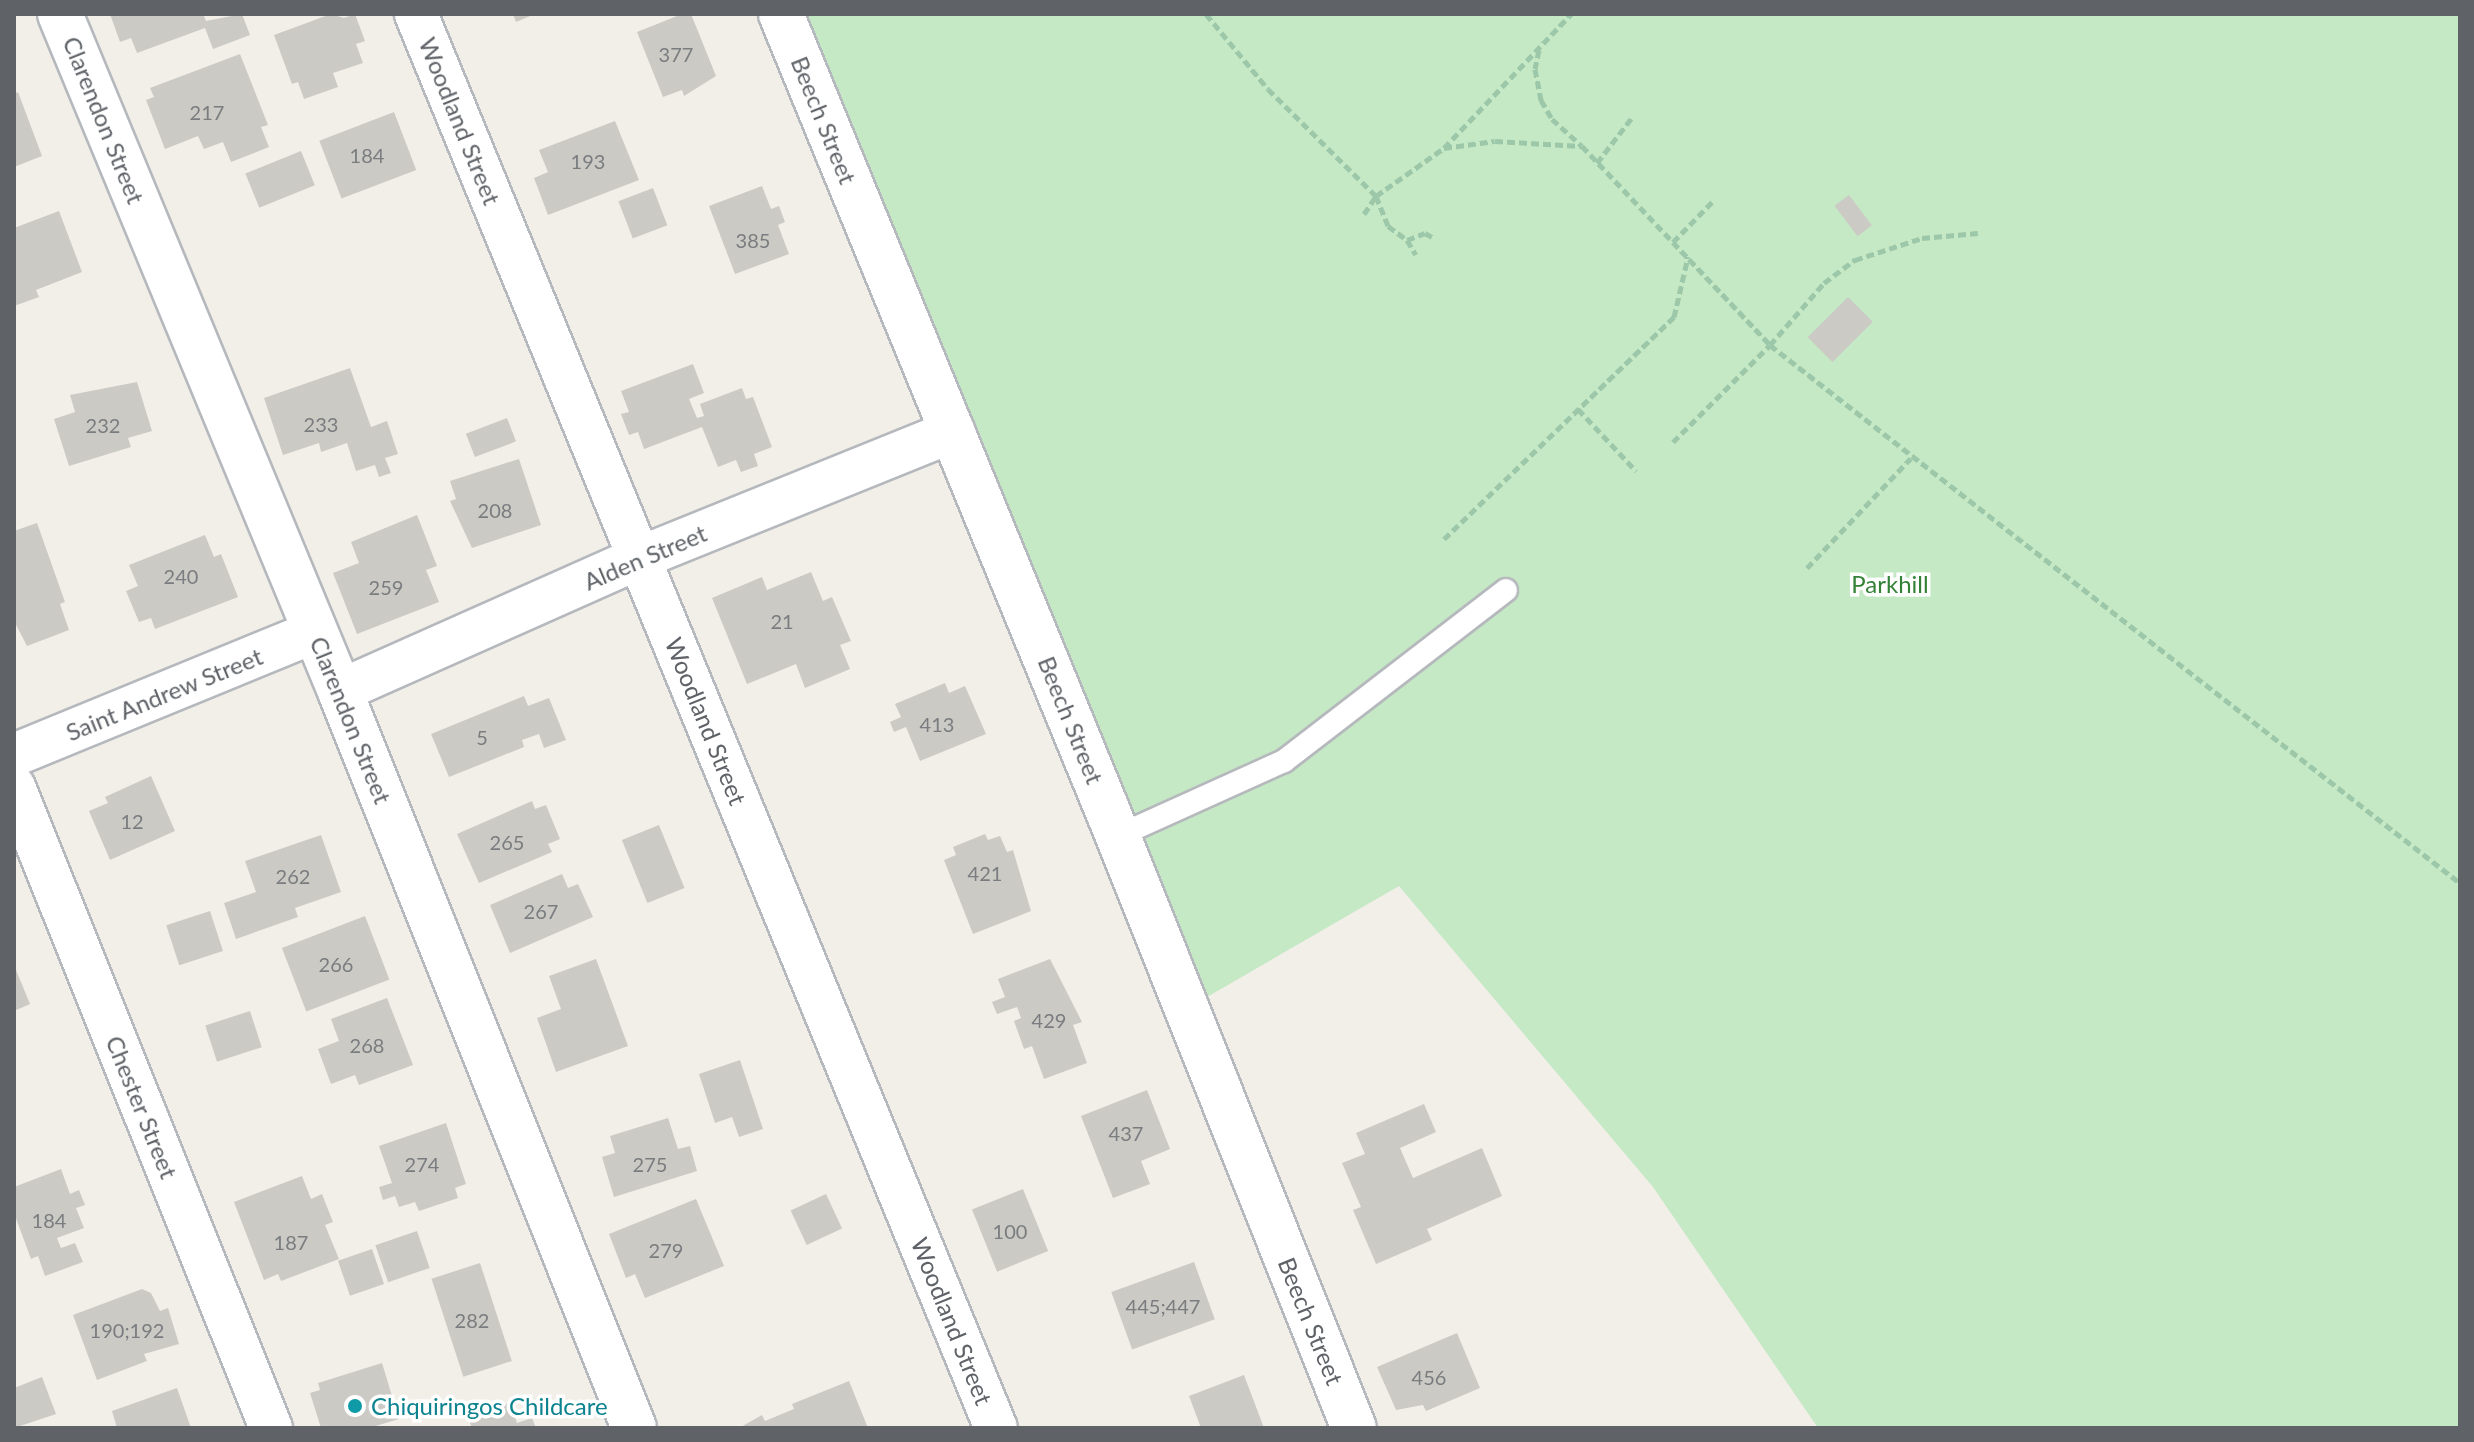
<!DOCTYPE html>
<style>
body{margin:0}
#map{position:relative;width:2474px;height:1442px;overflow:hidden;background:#f1efe8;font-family:Lato,sans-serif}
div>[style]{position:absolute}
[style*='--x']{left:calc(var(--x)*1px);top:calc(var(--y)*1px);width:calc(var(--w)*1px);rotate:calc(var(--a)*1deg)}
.green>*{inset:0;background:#c5e8c5}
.building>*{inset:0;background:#cccac5;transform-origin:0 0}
.path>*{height:5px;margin-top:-2.5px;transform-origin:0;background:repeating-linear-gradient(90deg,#9cc7a9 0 8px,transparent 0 12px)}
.roads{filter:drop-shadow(2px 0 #b5b8bc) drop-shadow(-2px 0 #b5b8bc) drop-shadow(0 2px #b5b8bc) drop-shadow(0 -2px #b5b8bc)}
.service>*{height:22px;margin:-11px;padding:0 11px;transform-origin:11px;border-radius:11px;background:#fff}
.minor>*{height:42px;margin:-21px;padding:0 21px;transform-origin:21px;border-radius:21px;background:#fff}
.tertiary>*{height:44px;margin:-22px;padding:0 22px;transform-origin:22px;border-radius:22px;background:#fff}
.dots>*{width:22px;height:22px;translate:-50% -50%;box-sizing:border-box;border:4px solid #fff;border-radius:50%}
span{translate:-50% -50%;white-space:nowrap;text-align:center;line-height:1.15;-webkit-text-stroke:7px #fff;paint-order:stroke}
.number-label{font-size:20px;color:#7a7d7f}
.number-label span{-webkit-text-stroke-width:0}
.street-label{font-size:24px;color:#5f6368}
.park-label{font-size:24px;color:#348238}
.culture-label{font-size:24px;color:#0d838f}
.left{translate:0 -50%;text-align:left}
.frame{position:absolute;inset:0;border:16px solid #5f6368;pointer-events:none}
</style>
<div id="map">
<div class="green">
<div style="clip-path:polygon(781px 14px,2460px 14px,2460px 1428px,1818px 1428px,1653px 1187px,1399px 886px,1188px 1008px)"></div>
</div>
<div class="building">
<div style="clip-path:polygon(110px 14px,203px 14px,206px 21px,242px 14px,250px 35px,213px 49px,205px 28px,137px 53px,131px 38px,120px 42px)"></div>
<div style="clip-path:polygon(331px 14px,344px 18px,355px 14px,365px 41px,356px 44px,363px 63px,333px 73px,338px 87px,304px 99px,298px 82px,292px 84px,274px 35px)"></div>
<div style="clip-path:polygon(513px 14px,535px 14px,516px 22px)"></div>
<div style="clip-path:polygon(682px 14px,691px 14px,716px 76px,684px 96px,682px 90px,663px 97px,637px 32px)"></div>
<div style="clip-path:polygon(240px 54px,268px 125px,261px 127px,269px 147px,231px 162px,223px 142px,204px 149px,198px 136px,165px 149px,146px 100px,154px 97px,150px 88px)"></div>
<div style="clip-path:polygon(18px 92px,42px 156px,14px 167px,14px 94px)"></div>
<div style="left:394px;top:112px;width:62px;height:80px;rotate:69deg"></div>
<div style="clip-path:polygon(615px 121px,639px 180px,548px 215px,534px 178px,548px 172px,539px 150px)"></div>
<div style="left:301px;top:151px;width:37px;height:60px;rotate:68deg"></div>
<div style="clip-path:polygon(762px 186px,771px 209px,779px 206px,785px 222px,778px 225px,789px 254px,735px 274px,709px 206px)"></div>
<div style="left:653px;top:188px;width:40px;height:37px;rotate:69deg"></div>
<div style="left:1849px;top:195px;width:38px;height:18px;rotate:53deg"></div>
<div style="clip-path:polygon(59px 211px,82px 272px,36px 290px,39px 297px,14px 306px,14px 228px)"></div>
<div style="left:1848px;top:297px;width:35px;height:57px;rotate:45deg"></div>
<div style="clip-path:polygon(693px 364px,704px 393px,689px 399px,697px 418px,704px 416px,700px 404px,742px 388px,746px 399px,753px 397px,772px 447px,754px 454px,758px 466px,741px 472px,736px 460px,718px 467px,702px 427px,644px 449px,638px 432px,629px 435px,621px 414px,629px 412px,621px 391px)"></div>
<div style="clip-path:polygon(350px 368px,371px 427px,387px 421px,398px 454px,385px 458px,391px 473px,379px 477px,375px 465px,356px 471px,347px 443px,321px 452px,319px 443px,283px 455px,264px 398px)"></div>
<div style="clip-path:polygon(137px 382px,152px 431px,128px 438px,131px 447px,69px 466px,54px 419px,75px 412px,70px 395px)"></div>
<div style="left:507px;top:418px;width:25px;height:44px;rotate:69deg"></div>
<div style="clip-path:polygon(519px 459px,541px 525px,472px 548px,450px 501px,456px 499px,450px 481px)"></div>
<div style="clip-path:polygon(417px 515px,437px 566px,426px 570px,439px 602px,357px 634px,333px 573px,359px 563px,351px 542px)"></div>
<div style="clip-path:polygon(37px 523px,65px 602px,60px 604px,69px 630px,27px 646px,14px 621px,14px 531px)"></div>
<div style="clip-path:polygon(205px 535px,214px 557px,221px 554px,238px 597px,155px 629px,151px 618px,139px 622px,126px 591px,138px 586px,129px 565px)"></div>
<div style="clip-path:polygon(811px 572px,823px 601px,832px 597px,851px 641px,840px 645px,850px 669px,805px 688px,796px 664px,747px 684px,712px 598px,762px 577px,767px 590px)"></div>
<div style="clip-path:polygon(945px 683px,949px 693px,965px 686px,986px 734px,920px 761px,906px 727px,894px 732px,890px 722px,901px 717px,895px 704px)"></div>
<div style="clip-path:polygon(524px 696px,528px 706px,549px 698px,566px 740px,544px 748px,539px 734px,522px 740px,524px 747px,449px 777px,431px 734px)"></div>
<div style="clip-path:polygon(151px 776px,175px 831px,110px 860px,89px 811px,108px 803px,105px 797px)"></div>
<div style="clip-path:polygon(532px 801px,535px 809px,546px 805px,560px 839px,548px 844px,552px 852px,479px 883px,457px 834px)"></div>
<div style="left:659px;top:825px;width:68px;height:40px;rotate:68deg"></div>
<div style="clip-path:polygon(985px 834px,988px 840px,1000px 836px,1007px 852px,1013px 850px,1031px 911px,973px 934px,944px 860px,956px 855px,953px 847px)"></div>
<div style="clip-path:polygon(321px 835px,341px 892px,295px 908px,298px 917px,236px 939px,224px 903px,256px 892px,245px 861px)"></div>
<div style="clip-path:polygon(562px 874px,568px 888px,578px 884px,593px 917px,510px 953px,490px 905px)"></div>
<div style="left:210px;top:911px;width:42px;height:46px;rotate:72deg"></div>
<div style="left:365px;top:916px;width:68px;height:89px;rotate:69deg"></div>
<div style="clip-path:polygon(596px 959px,628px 1046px,556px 1072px,537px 1018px,561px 1009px,549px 976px)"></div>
<div style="clip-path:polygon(1050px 959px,1082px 1022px,1073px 1025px,1087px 1063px,1044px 1079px,1032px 1046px,1024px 1049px,1014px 1021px,1021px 1018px,1017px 1007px,997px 1014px,992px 1002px,1005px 997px,998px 979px)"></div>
<div style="clip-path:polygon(16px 970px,30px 1004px,14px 1011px,14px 971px)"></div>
<div style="clip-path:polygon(387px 998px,413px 1065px,359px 1085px,355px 1075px,331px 1084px,318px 1049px,339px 1041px,331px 1019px)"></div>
<div style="left:250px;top:1011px;width:38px;height:47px;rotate:72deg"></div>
<div style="clip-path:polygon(740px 1060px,763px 1129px,739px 1137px,732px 1117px,715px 1123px,699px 1074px)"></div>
<div style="clip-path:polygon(1147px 1090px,1170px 1149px,1141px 1161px,1150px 1184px,1113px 1198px,1081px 1116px)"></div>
<div style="clip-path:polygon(1424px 1104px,1436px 1132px,1400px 1148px,1413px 1178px,1482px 1148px,1502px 1196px,1427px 1229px,1432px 1240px,1376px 1264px,1353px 1210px,1361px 1207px,1342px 1163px,1365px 1154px,1356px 1133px)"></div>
<div style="clip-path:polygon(668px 1118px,678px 1149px,690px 1146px,697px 1171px,614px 1197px,602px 1157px,615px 1153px,610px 1136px)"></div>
<div style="clip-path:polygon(446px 1123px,466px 1184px,455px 1188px,458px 1198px,419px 1211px,415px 1202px,399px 1207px,395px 1196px,383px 1200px,379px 1187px,392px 1183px,379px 1146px)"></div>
<div style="clip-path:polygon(61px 1169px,70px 1194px,79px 1190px,85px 1205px,76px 1208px,84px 1228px,57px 1238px,61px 1248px,75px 1243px,83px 1262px,45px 1276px,38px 1256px,31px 1259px,14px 1213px,14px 1187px)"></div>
<div style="clip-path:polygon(302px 1176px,311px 1199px,322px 1194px,333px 1222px,325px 1225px,339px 1259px,281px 1281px,278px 1274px,264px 1280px,234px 1202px)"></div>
<div style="left:1023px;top:1189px;width:67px;height:55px;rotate:68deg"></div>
<div style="left:826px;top:1194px;width:38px;height:39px;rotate:65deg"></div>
<div style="clip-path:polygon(696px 1199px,724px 1266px,645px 1298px,635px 1274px,626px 1278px,609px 1234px)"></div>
<div style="left:417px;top:1231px;width:39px;height:44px;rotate:71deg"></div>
<div style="left:372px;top:1249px;width:37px;height:36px;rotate:71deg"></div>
<div style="left:1194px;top:1262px;width:61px;height:88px;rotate:70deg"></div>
<div style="left:480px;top:1263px;width:103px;height:51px;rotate:72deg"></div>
<div style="clip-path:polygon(142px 1289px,151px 1293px,160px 1311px,168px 1308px,179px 1344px,144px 1354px,147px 1361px,97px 1380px,73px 1315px)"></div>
<div style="clip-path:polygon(1457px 1333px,1480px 1388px,1426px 1411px,1423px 1405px,1396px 1410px,1377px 1367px)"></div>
<div style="clip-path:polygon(382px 1363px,399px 1419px,369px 1428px,321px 1428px,310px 1393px,320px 1390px,318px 1383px)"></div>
<div style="clip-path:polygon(1244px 1375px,1264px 1428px,1201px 1428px,1189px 1396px)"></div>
<div style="clip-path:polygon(42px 1377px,56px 1414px,14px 1428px,14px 1388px)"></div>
<div style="clip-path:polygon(849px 1381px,868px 1428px,739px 1428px,762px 1415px,765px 1421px,794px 1409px,792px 1404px)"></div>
<div style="clip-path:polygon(177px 1388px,191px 1428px,117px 1428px,112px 1411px)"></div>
<div style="clip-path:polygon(510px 1402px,517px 1423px,532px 1418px,536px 1428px,472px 1428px,468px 1417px)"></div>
</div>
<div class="path">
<div style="--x:1206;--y:14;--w:97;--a:50.4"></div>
<div style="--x:1268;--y:89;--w:152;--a:44.7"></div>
<div style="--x:1376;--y:196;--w:32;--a:68"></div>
<div style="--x:1388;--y:226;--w:24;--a:36"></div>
<div style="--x:1407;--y:240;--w:19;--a:-21"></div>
<div style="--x:1425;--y:233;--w:10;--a:29"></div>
<div style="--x:1539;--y:50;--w:19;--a:102"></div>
<div style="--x:1535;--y:69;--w:32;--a:79"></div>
<div style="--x:1541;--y:100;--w:22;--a:60"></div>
<div style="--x:1552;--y:119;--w:40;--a:42"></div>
<div style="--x:1444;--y:148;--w:51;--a:-7.8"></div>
<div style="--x:1495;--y:141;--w:87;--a:3.3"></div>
<div style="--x:1582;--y:146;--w:274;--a:46.6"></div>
<div style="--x:1770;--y:345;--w:82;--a:-48.9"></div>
<div style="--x:1824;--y:283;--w:39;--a:-37"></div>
<div style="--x:1855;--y:260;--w:71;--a:-18.2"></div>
<div style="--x:1922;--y:238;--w:56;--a:-5.1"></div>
<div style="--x:1597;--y:163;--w:59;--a:-52.5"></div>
<div style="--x:1364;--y:214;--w:22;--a:-56"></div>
<div style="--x:1376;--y:196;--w:83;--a:-35.2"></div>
<div style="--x:1444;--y:148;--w:185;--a:-46.5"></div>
<div style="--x:1407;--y:240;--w:17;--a:59"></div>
<div style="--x:1673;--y:242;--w:57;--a:-45.7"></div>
<div style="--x:1578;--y:409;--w:85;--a:46.9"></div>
<div style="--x:1673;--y:442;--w:137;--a:-45"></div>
<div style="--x:1770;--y:345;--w:875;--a:37.94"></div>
<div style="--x:1444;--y:539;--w:320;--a:-44"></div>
<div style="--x:1674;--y:317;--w:62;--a:-76.9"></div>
<div style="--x:1807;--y:568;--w:151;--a:-46.6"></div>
</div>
<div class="roads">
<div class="service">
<div style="--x:1118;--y:836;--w:182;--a:-24.3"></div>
<div style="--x:1284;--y:761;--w:280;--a:-37.6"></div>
</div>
<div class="minor">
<div style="--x:416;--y:14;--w:1528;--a:67.7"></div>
<div style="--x:340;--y:691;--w:327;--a:-24"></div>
<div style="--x:639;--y:558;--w:339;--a:-22"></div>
<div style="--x:14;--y:755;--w:324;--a:-22.3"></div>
<div style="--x:14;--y:787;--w:691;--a:68.15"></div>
</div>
<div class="tertiary">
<div style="--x:60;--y:14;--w:733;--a:67.53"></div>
<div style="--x:340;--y:691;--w:793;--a:68.25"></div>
<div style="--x:781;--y:14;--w:888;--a:67.71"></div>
<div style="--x:1118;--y:836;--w:637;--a:68.27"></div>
</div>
</div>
<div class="dots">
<div style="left:355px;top:1406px;background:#0f9aa8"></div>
</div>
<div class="number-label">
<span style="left:676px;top:54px">377</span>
<span style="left:207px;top:112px">217</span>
<span style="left:367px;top:155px">184</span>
<span style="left:588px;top:161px">193</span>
<span style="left:753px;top:240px">385</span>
<span style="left:321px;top:424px">233</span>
<span style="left:103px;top:425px">232</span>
<span style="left:495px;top:510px">208</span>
<span style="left:181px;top:576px">240</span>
<span style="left:386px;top:587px">259</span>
<span style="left:782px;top:621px">21</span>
<span style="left:937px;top:724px">413</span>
<span style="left:482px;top:737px">5</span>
<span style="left:132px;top:821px">12</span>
<span style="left:507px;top:842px">265</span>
<span style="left:985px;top:873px">421</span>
<span style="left:293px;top:876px">262</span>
<span style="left:541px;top:911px">267</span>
<span style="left:336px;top:964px">266</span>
<span style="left:1049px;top:1020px">429</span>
<span style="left:367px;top:1045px">268</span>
<span style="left:1126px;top:1133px">437</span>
<span style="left:422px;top:1164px">274</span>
<span style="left:650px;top:1164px">275</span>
<span style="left:49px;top:1220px">184</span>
<span style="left:1010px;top:1231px">100</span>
<span style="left:291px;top:1242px">187</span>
<span style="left:666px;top:1250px">279</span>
<span style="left:1163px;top:1306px">445;447</span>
<span style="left:472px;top:1320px">282</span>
<span style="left:127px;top:1330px">190;192</span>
<span style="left:1429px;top:1377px">456</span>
</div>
<div class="street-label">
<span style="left:104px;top:120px;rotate:68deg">Clarendon Street</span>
<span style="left:824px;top:120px;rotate:68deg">Beech Street</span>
<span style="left:460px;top:121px;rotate:68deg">Woodland Street</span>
<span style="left:645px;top:557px;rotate:-23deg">Alden Street</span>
<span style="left:164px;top:694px;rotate:-22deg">Saint Andrew Street</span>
<span style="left:351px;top:720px;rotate:68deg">Clarendon Street</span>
<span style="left:1071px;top:720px;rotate:68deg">Beech Street</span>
<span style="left:706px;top:721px;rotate:68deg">Woodland Street</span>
<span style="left:142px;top:1107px;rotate:68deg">Chester Street</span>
<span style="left:952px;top:1321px;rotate:68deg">Woodland Street</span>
<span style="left:1311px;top:1321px;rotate:68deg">Beech Street</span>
</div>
<div class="park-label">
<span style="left:1890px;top:584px">Parkhill</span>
</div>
<div class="culture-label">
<span class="left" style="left:371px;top:1406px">Chiquiringos Childcare</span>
</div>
<div class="frame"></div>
</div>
